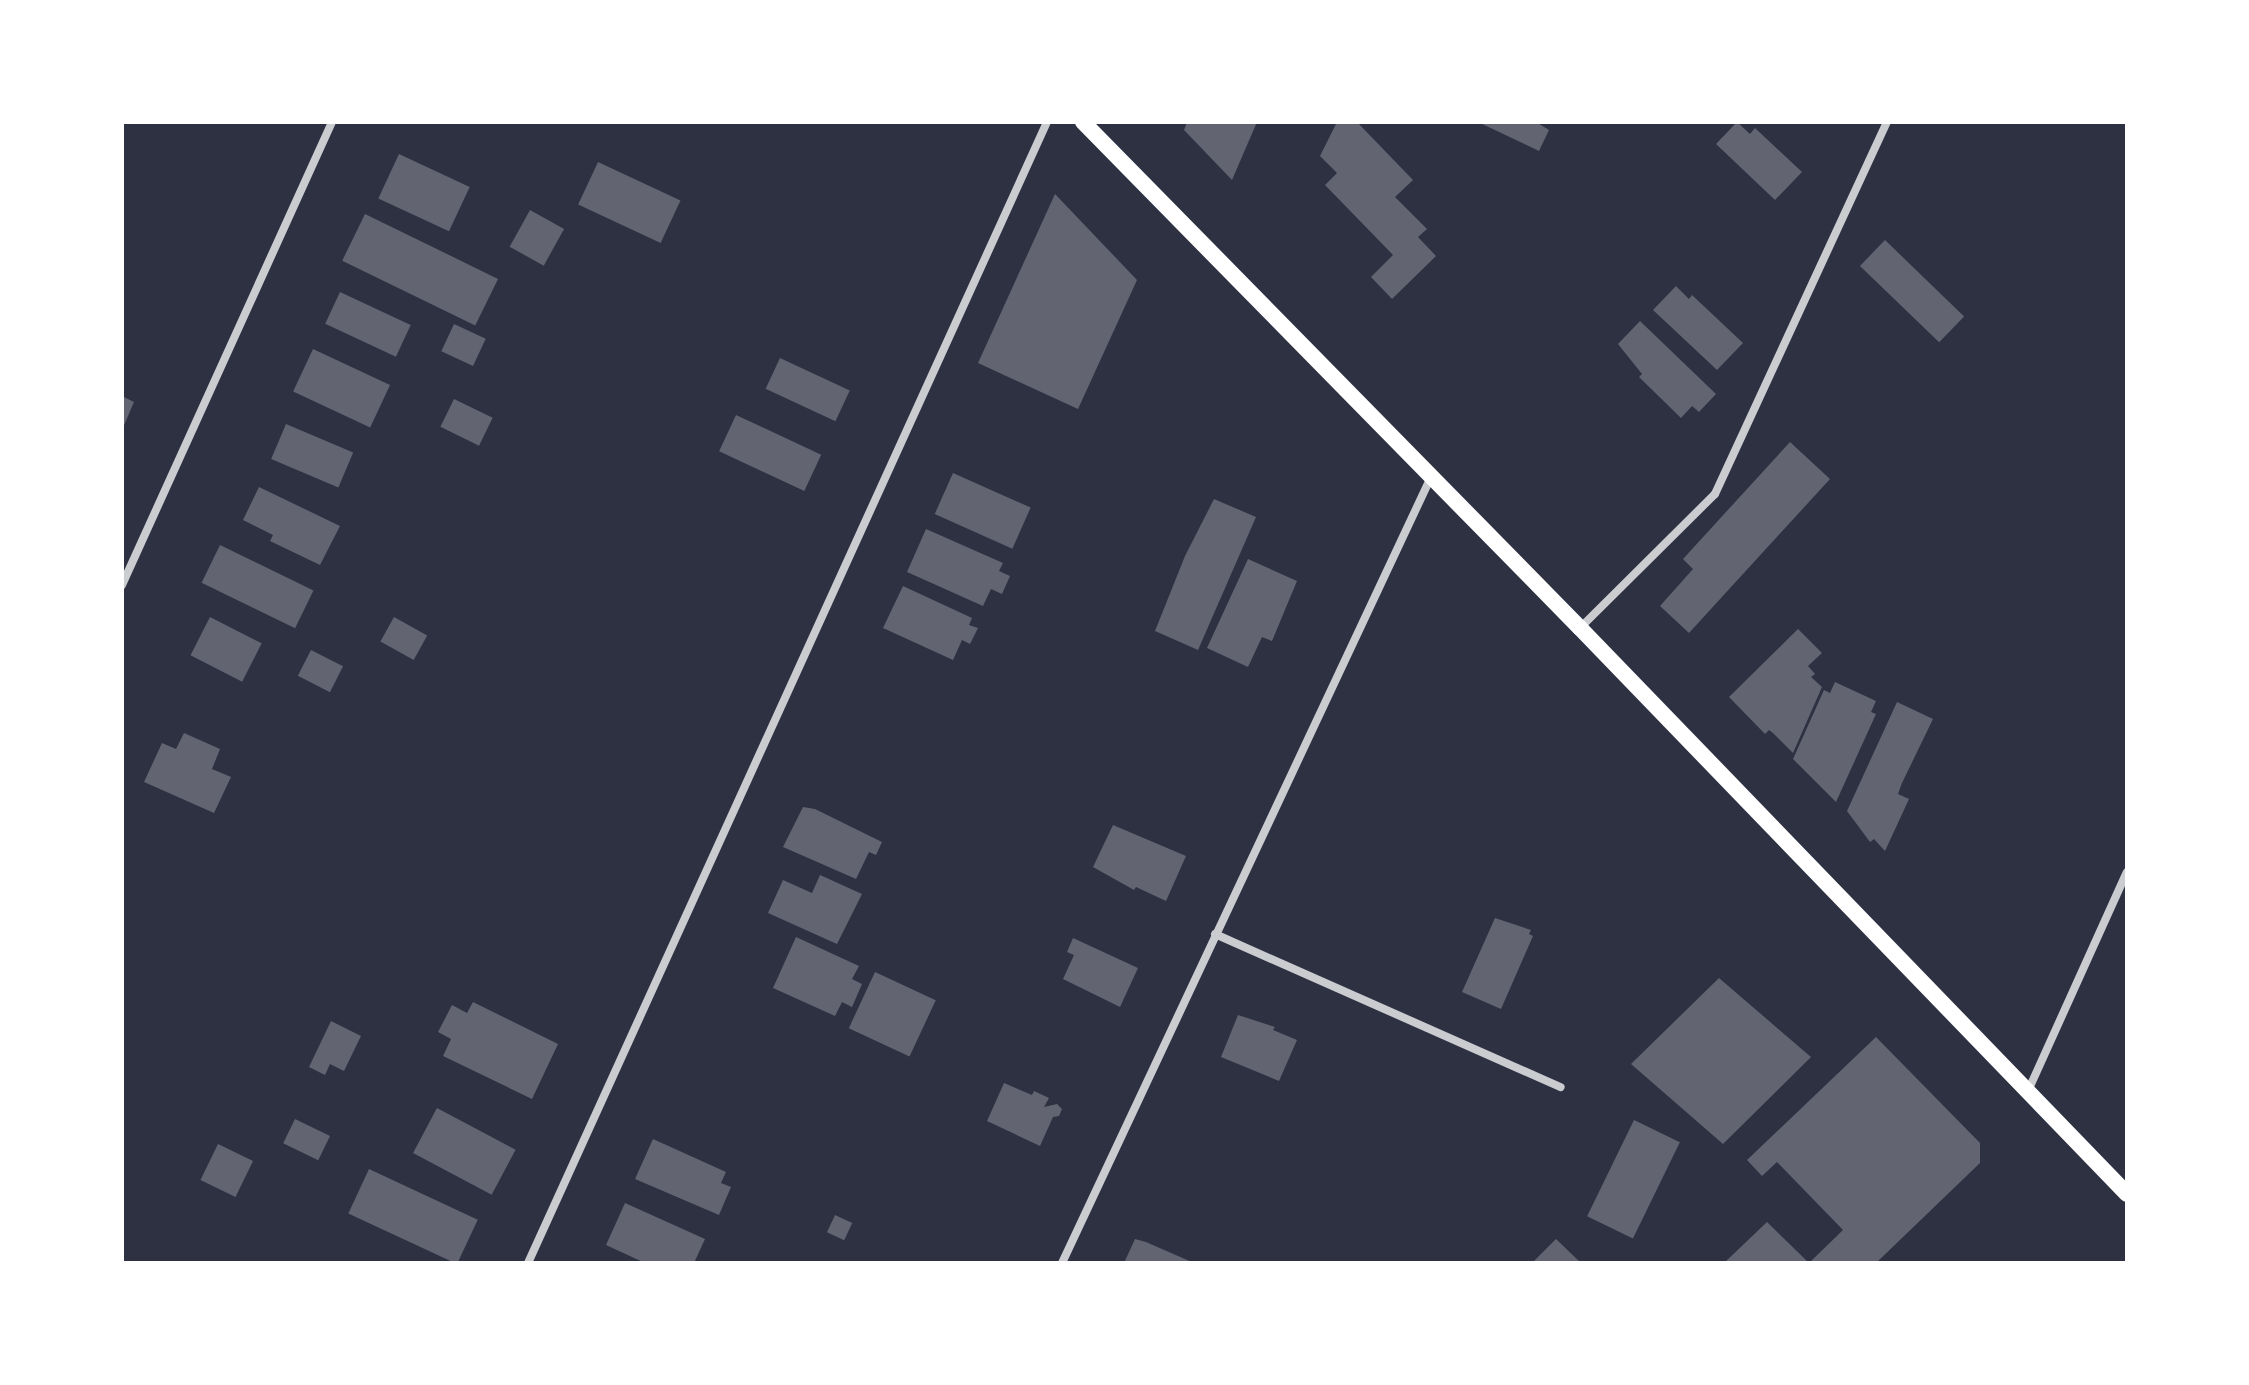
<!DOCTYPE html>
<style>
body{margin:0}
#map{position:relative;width:2249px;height:1385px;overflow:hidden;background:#2d3142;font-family:"Sofia Sans Condensed",sans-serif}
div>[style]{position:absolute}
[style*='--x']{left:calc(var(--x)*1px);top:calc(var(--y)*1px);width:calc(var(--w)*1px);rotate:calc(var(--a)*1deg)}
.building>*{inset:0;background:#626471;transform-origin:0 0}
.minor>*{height:8px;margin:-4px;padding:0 4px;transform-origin:4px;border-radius:4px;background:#caccd0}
.secondary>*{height:16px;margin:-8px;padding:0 8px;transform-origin:8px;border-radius:8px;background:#fff}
span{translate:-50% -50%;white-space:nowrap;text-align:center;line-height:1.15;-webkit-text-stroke:6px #fff;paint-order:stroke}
.frame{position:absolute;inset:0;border:124px solid #fff;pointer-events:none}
</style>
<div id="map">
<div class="building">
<div style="clip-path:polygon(1187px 122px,1257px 122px,1232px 180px,1184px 130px)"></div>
<div style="clip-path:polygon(1337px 122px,1357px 122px,1413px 180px,1395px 197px,1427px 229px,1418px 237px,1436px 256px,1392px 299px,1371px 277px,1393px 255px,1325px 185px,1337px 173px,1320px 156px)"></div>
<div style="clip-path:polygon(1478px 122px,1536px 122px,1549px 130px,1539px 151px)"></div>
<div style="clip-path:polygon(1737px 122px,1750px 134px,1755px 128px,1802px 172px,1775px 200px,1716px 144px)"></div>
<div style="left:399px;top:154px;width:78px;height:49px;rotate:25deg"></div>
<div style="left:598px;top:162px;width:91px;height:47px;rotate:25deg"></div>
<div style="clip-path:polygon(1055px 194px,1137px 280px,1078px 409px,978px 363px)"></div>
<div style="left:530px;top:210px;width:39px;height:42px;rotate:29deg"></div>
<div style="left:365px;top:214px;width:148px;height:52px;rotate:26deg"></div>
<div style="left:1885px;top:240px;width:110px;height:36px;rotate:44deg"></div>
<div style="clip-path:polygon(1676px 286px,1689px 299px,1692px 295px,1743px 343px,1717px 370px,1653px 310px)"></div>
<div style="left:340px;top:292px;width:78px;height:35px;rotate:25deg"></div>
<div style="clip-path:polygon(1640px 321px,1716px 394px,1699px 412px,1692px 406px,1681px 418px,1639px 377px,1642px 374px,1618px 344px)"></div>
<div style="left:454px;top:324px;width:35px;height:30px;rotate:25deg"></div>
<div style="left:313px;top:349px;width:85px;height:47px;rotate:25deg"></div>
<div style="left:780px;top:358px;width:77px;height:34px;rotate:25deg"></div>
<div style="clip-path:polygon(122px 396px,134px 402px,122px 430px)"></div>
<div style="left:454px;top:399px;width:43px;height:31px;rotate:26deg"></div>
<div style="left:736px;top:415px;width:94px;height:40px;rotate:25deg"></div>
<div style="left:286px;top:424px;width:73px;height:38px;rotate:23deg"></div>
<div style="clip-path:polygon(1790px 442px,1830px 479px,1689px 633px,1660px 606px,1693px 569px,1683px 559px)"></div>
<div style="left:953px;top:473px;width:85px;height:45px;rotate:24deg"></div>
<div style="clip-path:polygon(259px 487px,340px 526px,320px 565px,270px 541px,273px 535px,243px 520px)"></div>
<div style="clip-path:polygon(1214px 499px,1256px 517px,1198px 650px,1155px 631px,1185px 556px)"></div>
<div style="clip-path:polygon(926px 529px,1003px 563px,999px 571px,1010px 576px,1002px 594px,991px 589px,983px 606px,907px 572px)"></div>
<div style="left:220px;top:545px;width:104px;height:42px;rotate:26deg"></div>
<div style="clip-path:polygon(1248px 559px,1297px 581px,1272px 641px,1262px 637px,1248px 667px,1207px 648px)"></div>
<div style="clip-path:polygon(903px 586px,972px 618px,969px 625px,978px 628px,970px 644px,962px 640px,953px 660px,883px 628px)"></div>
<div style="left:210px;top:617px;width:58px;height:43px;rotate:27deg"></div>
<div style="left:394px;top:617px;width:38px;height:28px;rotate:29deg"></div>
<div style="clip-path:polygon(1798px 629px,1822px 653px,1808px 666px,1815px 674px,1811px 677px,1822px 687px,1793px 753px,1773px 733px,1769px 730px,1765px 734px,1729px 697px)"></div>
<div style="left:311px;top:650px;width:36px;height:29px;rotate:27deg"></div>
<div style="clip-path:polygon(1835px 682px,1876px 701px,1871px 712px,1876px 714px,1836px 802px,1793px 759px,1824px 690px,1830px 693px)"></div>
<div style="clip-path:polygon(1897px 702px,1933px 719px,1902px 783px,1898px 794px,1909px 799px,1885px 851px,1874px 839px,1870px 842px,1847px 811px)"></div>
<div style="clip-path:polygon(184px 733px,220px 749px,212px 769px,231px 777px,214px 813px,144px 782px,162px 743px,176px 749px)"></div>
<div style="clip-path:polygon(803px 807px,815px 809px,882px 842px,876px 855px,869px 852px,856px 879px,783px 847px)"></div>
<div style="clip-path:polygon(1113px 825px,1186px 856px,1166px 901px,1136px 887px,1134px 890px,1093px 867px)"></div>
<div style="clip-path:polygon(820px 875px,862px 894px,837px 944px,768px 913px,783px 880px,812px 893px)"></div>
<div style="clip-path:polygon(1495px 918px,1531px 930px,1529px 934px,1533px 936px,1501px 1009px,1462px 992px)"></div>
<div style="clip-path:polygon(796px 937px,859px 966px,852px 979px,862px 984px,852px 1007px,842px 1002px,835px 1016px,773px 988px)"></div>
<div style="clip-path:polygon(1073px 938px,1138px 968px,1120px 1007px,1063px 979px,1074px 955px,1067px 952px)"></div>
<div style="left:875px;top:972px;width:67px;height:62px;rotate:25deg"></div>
<div style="clip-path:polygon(1719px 978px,1811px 1057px,1723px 1144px,1631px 1064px)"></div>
<div style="clip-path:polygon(473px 1002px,558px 1044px,532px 1099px,443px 1056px,451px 1039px,438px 1032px,452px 1005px,467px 1013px)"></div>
<div style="clip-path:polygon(1238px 1015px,1275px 1027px,1273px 1030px,1297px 1040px,1279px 1081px,1221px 1057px)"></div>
<div style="clip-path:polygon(331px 1021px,361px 1036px,344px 1071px,330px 1064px,325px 1075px,309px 1067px)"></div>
<div style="clip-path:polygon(1876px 1037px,1980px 1143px,1980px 1163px,1876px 1263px,1724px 1263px,1767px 1222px,1809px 1263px,1843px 1230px,1777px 1162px,1762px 1176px,1747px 1160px)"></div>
<div style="clip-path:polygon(1004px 1083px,1032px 1095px,1034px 1091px,1049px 1098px,1044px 1107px,1057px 1104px,1062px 1109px,1059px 1116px,1053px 1117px,1040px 1146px,987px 1121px)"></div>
<div style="left:437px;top:1108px;width:89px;height:51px;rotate:28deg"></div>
<div style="left:295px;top:1119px;width:39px;height:27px;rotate:26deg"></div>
<div style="left:1634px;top:1120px;width:51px;height:107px;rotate:26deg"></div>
<div style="clip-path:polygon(653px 1139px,726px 1172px,721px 1183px,731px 1187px,719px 1215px,635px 1179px)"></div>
<div style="left:218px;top:1144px;width:39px;height:40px;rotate:26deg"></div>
<div style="left:369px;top:1169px;width:120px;height:49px;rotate:25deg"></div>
<div style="clip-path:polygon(625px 1203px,705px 1239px,694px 1263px,645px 1263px,606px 1245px)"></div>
<div style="left:835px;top:1215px;width:19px;height:19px;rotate:25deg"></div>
<div style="clip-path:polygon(1135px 1239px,1146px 1242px,1194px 1263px,1124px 1263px)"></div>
<div style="clip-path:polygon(1556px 1239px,1581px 1263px,1532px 1263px)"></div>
</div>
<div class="minor">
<div style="--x:122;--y:585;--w:508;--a:-65.6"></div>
<div style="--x:1580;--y:628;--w:190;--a:-44.8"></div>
<div style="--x:1715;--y:494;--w:410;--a:-65.2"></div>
<div style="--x:1215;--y:934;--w:378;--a:23.9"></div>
<div style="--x:2028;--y:1091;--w:240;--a:-65.7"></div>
<div style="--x:528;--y:1263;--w:1253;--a:-65.54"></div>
<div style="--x:1062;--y:1263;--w:868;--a:-64.85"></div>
</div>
<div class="secondary">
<div style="--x:1083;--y:122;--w:709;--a:45.51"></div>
<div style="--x:1580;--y:628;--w:787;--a:45.98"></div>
</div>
<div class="frame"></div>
</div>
